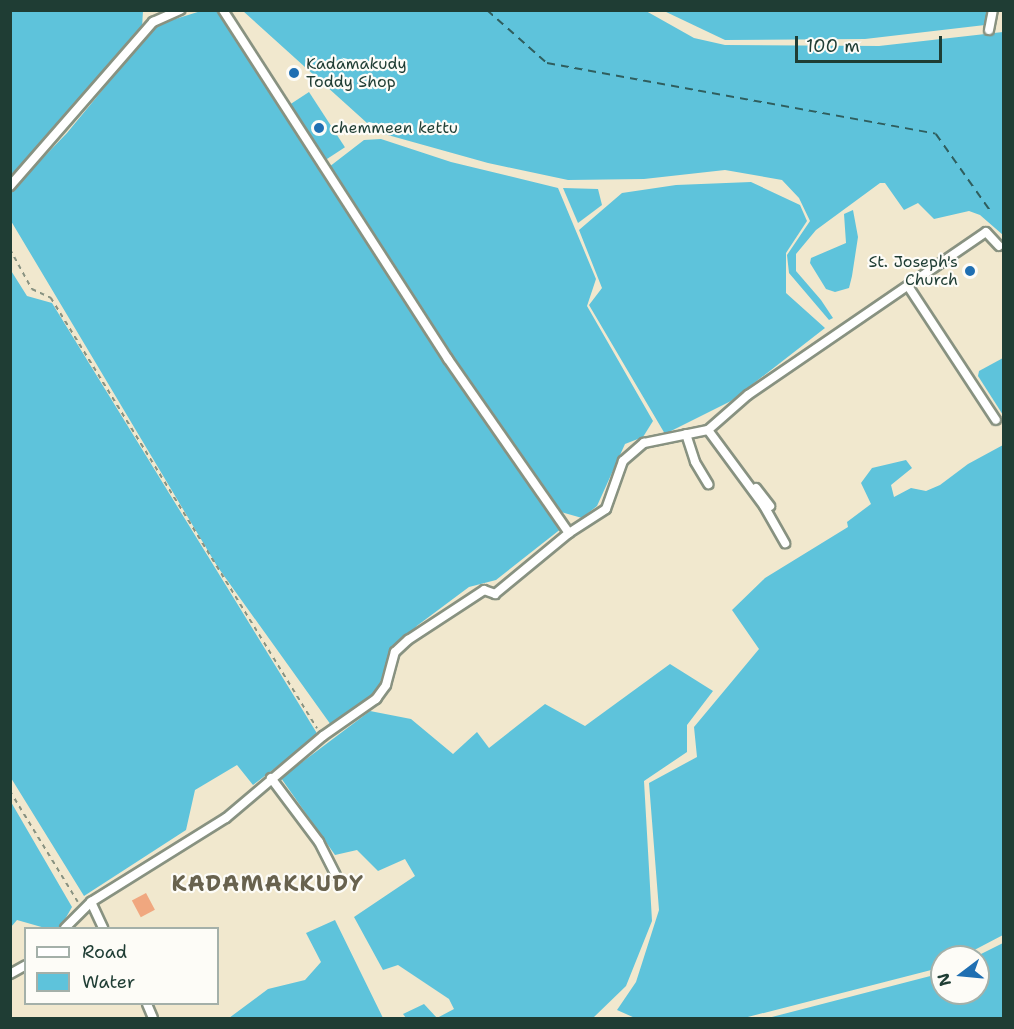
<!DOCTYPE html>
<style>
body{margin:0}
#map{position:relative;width:1014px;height:1029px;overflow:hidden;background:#f1e8ce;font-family:"Shantell Sans",sans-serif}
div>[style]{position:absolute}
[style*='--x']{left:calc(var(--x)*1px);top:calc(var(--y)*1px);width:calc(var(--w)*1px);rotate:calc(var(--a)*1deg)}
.water>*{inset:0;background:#5ec3db;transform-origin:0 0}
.ferry>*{height:1.5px;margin-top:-0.75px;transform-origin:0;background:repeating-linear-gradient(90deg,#2f5e5e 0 8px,transparent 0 14px)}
.building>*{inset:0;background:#f0a77f;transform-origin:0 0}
.path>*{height:1.5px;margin-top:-0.75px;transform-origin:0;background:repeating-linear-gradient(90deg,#889281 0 4.5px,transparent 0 9px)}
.roads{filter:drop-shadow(2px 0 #889281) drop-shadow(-2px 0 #889281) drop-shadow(0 2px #889281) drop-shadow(0 -2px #889281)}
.street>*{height:8px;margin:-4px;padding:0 4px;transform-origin:4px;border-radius:4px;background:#fff}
.dots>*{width:16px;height:16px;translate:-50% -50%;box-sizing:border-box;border:3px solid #fdfcf7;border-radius:50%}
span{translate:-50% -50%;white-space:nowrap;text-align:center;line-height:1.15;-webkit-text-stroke:4.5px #fdfcf7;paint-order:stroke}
.poi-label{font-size:16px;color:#1f3d34}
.left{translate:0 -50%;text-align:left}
.right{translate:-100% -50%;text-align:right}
.district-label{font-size:22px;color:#68624e;font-weight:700;letter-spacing:1.5px}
.frame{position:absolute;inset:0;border:12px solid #1f3d34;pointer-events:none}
.legend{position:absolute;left:24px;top:927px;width:195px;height:78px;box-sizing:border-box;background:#fdfcf7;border:2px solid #a4b0a9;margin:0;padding:8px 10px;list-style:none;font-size:18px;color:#1f3d34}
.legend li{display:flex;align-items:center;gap:12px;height:30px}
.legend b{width:30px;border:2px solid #a4b0a9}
.north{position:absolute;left:930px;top:945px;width:60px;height:60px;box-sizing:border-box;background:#fdfcf7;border:2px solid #a4b0a9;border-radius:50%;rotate:254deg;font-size:16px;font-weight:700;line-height:24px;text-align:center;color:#1f3d34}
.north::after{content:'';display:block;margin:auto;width:21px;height:27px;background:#1f6fb2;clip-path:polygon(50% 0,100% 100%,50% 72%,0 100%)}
.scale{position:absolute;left:795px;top:36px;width:147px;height:27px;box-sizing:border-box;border:3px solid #1f3d34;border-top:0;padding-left:8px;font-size:18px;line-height:21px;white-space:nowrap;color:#1f3d34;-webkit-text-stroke:4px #fdfcf7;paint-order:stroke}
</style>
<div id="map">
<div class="water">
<div style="clip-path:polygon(11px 11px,143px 11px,142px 28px,11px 180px)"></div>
<div style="clip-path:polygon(201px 11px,219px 11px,438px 351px,562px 528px,496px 580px,469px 587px,418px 625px,389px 653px,378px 690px,331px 725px,217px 566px,11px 221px,11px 191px,67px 133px,156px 25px)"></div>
<div style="clip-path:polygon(243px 11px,646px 11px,694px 38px,725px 45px,879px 46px,1003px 32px,1003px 235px,980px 215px,969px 211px,934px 219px,918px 203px,904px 210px,885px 183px,880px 183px,816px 230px,796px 254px,796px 271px,821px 300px,833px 318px,829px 320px,789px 273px,787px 255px,810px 221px,799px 198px,782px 180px,725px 170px,644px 179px,568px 180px,488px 163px,377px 132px)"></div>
<div style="clip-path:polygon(664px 11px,987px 11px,985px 25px,865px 39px,725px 40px)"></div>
<div style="left:309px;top:92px;width:66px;height:26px;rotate:57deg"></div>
<div style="clip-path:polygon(381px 139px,451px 162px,558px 188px,596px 279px,587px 306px,653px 421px,643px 437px,625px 444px,597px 506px,582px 518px,561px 512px,463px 378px,329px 167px,364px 140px)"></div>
<div style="clip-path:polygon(751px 182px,800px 205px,807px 221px,786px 253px,786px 293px,825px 328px,731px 401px,665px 434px,589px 305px,602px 288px,579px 230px,622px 193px,676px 185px)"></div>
<div style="clip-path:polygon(563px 188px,598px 189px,602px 205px,578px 223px)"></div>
<div style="clip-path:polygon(853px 210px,858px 237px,852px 276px,849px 288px,835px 292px,826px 289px,810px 263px,811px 258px,846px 243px,844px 214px)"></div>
<div style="clip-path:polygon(10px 269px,27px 296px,52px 303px,318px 735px,253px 785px,237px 765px,195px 790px,186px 830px,84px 896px,11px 778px)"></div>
<div style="clip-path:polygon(1003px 358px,1004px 415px,1003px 415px,978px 376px,979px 371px)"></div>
<div style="clip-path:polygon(1003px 445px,1003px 935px,961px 957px,942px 957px,939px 968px,744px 1018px,635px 1018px,617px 1010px,636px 982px,659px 910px,649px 783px,697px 757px,694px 727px,759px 649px,732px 610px,765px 578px,848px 527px,847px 522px,871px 504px,861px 483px,872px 468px,906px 460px,912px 468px,891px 485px,894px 497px,911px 488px,926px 491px,940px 485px,968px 464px)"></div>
<div style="clip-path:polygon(670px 664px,713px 691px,687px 725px,687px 752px,644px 781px,652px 921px,626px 986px,593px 1018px,406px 1018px,403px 1014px,424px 1004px,437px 1018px,454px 1009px,449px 999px,398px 965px,383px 970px,354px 917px,415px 876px,405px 859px,378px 871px,357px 850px,335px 855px,281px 778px,370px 711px,411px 719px,453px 754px,477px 732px,489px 748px,545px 704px,585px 726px)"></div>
<div style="clip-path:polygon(11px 802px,72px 907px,60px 928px,45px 928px,17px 920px,11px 927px)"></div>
<div style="clip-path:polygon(335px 920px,383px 1018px,229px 1018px,268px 989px,305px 980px,321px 962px,306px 933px)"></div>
<div style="clip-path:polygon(1003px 943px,1003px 1018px,768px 1018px,942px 973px,942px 993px,978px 993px,978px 957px,975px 957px)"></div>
</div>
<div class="ferry">
<div style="--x:487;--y:10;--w:80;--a:41.5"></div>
<div style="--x:547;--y:63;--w:395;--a:10.3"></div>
<div style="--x:936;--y:134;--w:97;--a:54.7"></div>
</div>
<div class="building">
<div style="left:146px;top:893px;width:19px;height:16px;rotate:62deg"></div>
</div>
<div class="path">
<div style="--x:10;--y:249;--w:46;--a:61.2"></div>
<div style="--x:32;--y:289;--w:21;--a:25"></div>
<div style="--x:51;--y:298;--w:506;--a:58.26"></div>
<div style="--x:10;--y:791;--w:130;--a:58.5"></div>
</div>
<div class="roads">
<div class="street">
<div style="--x:223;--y:10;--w:415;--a:57.2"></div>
<div style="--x:448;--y:359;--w:212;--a:55.2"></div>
<div style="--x:989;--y:30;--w:20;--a:-79"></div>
<div style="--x:10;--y:186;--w:218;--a:-48.9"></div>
<div style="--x:153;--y:22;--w:30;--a:-24"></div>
<div style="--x:908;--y:286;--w:160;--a:56.7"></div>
<div style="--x:708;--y:430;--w:94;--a:53.6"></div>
<div style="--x:764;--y:506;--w:43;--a:60.4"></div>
<div style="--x:686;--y:434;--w:29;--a:72"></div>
<div style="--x:695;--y:462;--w:26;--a:59"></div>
<div style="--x:756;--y:488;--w:23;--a:52"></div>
<div style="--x:271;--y:778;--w:80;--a:53.1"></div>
<div style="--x:319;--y:842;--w:37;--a:63"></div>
<div style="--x:91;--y:902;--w:29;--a:65"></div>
<div style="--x:65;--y:928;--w:37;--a:-45"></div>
<div style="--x:91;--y:902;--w:159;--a:-31.9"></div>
<div style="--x:226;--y:818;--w:127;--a:-40.2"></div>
<div style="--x:323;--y:736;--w:65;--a:-34.9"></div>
<div style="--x:376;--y:699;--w:17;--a:-54"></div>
<div style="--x:386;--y:685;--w:34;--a:-75"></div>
<div style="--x:395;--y:652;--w:18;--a:-43"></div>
<div style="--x:408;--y:640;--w:91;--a:-33.3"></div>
<div style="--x:484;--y:590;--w:12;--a:20"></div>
<div style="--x:495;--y:594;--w:96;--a:-39.5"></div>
<div style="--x:569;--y:533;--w:44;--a:-33"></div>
<div style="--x:606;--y:509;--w:51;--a:-70.5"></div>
<div style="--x:623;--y:461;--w:28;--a:-41"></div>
<div style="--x:644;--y:443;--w:65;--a:-11.5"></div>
<div style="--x:708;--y:430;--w:53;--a:-41.2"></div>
<div style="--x:748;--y:395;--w:288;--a:-34.4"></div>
<div style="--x:986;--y:232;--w:19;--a:47"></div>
<div style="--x:10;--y:974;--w:18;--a:-29"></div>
<div style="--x:147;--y:1004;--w:15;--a:67"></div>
</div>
</div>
<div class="dots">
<div style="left:294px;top:73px;background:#1f6fb2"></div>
<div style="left:319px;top:128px;background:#1f6fb2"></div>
<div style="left:970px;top:271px;background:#1f6fb2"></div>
</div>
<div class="poi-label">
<span class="left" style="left:306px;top:73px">Kadamakudy<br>Toddy Shop</span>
<span class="left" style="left:331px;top:128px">chemmeen kettu</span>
<span class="right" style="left:958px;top:271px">St. Joseph's<br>Church</span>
</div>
<div class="district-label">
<span style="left:268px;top:884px">KADAMAKKUDY</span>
</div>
<div class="frame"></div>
<ul class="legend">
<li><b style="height:8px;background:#fff"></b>Road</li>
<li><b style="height:16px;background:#5ec3db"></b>Water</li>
</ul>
<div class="north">N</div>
<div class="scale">100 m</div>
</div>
